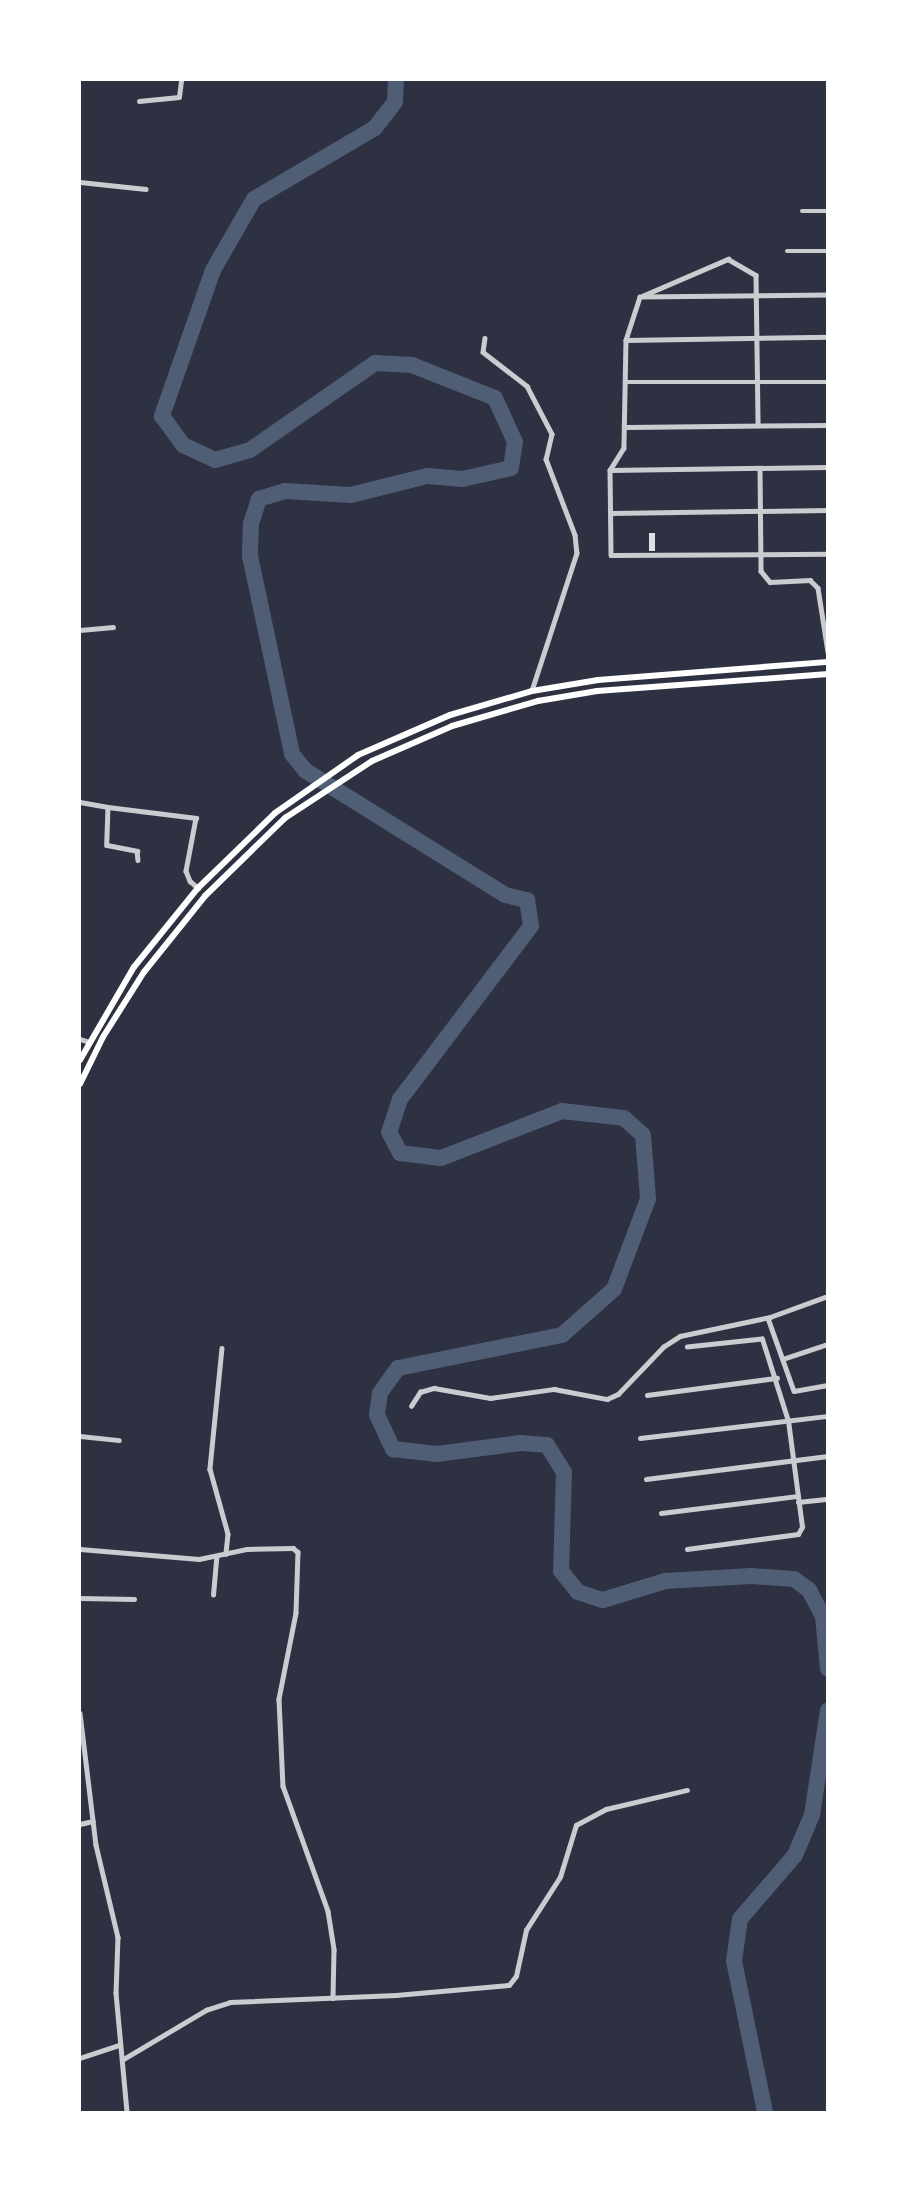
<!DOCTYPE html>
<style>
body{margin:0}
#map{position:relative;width:907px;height:2192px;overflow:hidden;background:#2d3142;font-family:Merriweather,serif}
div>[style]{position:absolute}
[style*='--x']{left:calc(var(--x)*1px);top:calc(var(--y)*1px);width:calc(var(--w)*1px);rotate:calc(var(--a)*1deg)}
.river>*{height:16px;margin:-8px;padding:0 8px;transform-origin:8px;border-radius:8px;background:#4f5d75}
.building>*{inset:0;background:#e0e0e3;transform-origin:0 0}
.minor>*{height:4.5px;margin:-2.25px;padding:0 2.25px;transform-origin:2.25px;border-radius:2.25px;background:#caccd0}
.secondary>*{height:6px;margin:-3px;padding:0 3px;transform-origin:3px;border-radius:3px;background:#fff}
span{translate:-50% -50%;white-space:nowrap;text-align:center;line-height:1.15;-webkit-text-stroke:6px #fff;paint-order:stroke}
.frame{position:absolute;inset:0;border:81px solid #fff;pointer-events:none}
</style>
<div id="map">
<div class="river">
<div style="--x:396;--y:80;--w:22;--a:93"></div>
<div style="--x:395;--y:102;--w:33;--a:128"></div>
<div style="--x:375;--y:128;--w:140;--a:149.6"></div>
<div style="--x:254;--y:199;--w:82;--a:120"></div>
<div style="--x:213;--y:270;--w:155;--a:109.3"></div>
<div style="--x:162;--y:416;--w:36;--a:54"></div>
<div style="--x:183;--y:445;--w:35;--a:25"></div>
<div style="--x:215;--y:460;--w:36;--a:-16"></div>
<div style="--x:250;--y:450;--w:152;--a:-34.8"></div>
<div style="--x:375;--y:363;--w:37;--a:3"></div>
<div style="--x:412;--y:365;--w:89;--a:21.7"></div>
<div style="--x:495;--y:398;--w:48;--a:65.6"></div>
<div style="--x:515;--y:442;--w:26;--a:99"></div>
<div style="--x:511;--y:468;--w:50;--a:167.3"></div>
<div style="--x:462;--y:479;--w:35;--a:-175"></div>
<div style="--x:427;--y:476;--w:78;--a:166"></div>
<div style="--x:351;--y:495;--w:66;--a:-176.5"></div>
<div style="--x:285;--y:491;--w:27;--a:163"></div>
<div style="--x:259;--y:499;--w:26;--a:108"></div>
<div style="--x:251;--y:524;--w:32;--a:92"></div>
<div style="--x:250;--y:556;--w:202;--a:78"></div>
<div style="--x:292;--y:754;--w:22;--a:51"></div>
<div style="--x:306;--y:771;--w:234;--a:31.9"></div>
<div style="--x:505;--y:895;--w:23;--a:13"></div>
<div style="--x:527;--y:900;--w:26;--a:81"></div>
<div style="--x:531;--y:926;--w:217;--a:127.1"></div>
<div style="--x:400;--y:1099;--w:35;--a:108"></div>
<div style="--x:389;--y:1132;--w:24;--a:62"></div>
<div style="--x:400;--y:1153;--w:41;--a:7"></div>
<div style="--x:441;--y:1158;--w:130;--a:-21.2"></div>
<div style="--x:562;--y:1111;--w:62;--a:6.4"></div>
<div style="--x:624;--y:1118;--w:25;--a:42"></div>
<div style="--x:643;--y:1135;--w:64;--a:85.5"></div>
<div style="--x:648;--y:1199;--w:96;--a:110.7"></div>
<div style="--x:614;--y:1289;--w:69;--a:138.5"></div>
<div style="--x:562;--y:1335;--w:167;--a:168.6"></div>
<div style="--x:398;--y:1368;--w:31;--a:126"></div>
<div style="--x:380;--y:1393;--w:22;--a:98"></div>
<div style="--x:377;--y:1415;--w:38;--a:65"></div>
<div style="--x:393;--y:1449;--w:44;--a:6.5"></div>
<div style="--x:437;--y:1454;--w:84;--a:-7.5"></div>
<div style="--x:520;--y:1443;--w:27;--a:4"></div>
<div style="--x:547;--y:1445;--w:32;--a:58"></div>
<div style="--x:564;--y:1472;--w:99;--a:91.7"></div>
<div style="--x:561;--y:1571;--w:27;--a:51"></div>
<div style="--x:578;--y:1592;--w:26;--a:18"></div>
<div style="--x:603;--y:1600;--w:65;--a:-17"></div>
<div style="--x:665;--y:1581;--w:86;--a:-3.3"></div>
<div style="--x:751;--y:1576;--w:43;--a:4"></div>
<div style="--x:794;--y:1579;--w:19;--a:36"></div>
<div style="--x:809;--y:1590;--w:30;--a:62"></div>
<div style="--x:823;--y:1616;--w:53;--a:84.6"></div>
<div style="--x:765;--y:2112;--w:154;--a:-101.6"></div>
<div style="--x:734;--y:1961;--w:42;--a:-81.9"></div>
<div style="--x:740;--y:1919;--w:84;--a:-49.3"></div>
<div style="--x:795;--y:1855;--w:43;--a:-67"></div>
<div style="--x:812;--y:1815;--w:106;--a:-81.3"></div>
</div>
<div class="building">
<div style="left:649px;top:533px;width:6px;height:18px"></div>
</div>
<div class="minor">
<div style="--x:139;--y:101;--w:40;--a:-5.7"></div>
<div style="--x:179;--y:97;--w:17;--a:-83"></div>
<div style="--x:80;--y:182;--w:66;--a:6.1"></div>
<div style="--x:802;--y:211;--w:26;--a:0"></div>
<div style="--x:787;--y:251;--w:41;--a:0"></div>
<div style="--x:828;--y:295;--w:188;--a:179.4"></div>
<div style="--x:640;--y:297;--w:45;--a:108"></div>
<div style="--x:626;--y:340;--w:108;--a:91.1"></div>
<div style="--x:624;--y:448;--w:26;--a:122"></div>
<div style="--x:610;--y:470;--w:85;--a:89.3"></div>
<div style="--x:611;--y:555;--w:217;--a:-0.3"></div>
<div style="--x:642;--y:296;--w:94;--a:-23.3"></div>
<div style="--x:728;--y:259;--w:32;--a:30"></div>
<div style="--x:756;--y:275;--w:150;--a:89.2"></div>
<div style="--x:485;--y:338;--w:14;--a:98"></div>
<div style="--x:483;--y:352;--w:56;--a:37.7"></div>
<div style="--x:527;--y:386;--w:54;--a:62.5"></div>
<div style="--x:552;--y:434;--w:26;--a:103"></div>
<div style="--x:546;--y:459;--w:81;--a:69.1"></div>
<div style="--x:575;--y:535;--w:18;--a:84"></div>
<div style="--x:577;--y:553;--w:145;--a:108.1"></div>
<div style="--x:626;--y:340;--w:202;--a:-0.9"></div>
<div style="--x:626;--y:382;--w:202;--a:0"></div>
<div style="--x:627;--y:427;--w:201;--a:-0.6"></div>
<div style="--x:760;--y:469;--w:102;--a:89.4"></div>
<div style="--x:761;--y:571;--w:14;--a:51"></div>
<div style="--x:770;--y:582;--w:40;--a:-2.9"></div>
<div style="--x:810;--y:580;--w:11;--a:45"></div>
<div style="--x:818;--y:588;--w:65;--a:81.1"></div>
<div style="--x:610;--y:470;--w:218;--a:-0.8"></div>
<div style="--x:611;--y:513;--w:217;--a:-0.8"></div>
<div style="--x:80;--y:630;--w:33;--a:-5"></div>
<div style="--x:80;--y:802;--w:28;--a:10"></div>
<div style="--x:108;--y:807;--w:38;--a:92"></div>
<div style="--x:107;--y:845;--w:31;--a:11"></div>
<div style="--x:137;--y:851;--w:9;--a:84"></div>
<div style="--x:108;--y:807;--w:89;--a:7.1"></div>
<div style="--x:196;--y:818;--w:54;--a:100.7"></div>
<div style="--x:186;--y:871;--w:11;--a:68"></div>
<div style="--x:190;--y:881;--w:11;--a:41"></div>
<div style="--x:80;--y:1039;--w:9;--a:18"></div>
<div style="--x:768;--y:1318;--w:77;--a:70.4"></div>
<div style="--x:794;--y:1391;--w:35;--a:-10"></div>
<div style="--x:222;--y:1348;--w:122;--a:95.7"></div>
<div style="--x:210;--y:1469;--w:67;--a:74.5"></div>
<div style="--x:228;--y:1534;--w:20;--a:96"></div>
<div style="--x:783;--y:1359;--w:47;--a:-18.4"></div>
<div style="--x:647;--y:1395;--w:131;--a:-7.5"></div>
<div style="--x:411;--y:1406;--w:17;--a:-57"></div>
<div style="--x:420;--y:1392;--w:15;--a:-16"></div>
<div style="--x:434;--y:1388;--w:57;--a:10.1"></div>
<div style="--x:490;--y:1398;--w:65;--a:-8"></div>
<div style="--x:554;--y:1389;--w:54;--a:10.7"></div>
<div style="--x:607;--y:1399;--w:12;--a:-24"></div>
<div style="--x:618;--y:1394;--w:65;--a:-46.2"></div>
<div style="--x:663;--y:1347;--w:20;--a:-33"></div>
<div style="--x:680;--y:1336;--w:92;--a:-11.9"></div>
<div style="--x:770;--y:1317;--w:62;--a:-19.9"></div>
<div style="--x:80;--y:1436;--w:39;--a:6"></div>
<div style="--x:640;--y:1438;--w:189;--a:-6.7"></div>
<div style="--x:646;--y:1479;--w:183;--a:-7.2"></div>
<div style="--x:798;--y:1502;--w:30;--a:-6"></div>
<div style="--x:661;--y:1513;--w:138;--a:-7.1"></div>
<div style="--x:80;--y:1549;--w:119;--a:4.8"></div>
<div style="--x:199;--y:1559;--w:49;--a:-11.8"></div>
<div style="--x:247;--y:1549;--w:46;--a:-1.2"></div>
<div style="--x:293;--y:1548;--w:6;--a:39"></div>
<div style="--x:298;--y:1552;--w:61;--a:91.9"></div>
<div style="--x:296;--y:1613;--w:88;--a:101.2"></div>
<div style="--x:279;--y:1699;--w:87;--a:87.4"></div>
<div style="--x:283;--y:1786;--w:133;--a:70.2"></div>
<div style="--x:328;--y:1911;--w:39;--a:81"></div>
<div style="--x:334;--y:1950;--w:48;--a:91.2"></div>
<div style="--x:687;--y:1549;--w:112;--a:-7.7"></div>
<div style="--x:798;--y:1534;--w:8;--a:-60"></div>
<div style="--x:802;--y:1527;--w:107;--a:-97.5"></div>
<div style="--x:788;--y:1421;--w:86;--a:-107.6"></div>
<div style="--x:762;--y:1339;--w:75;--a:173.9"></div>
<div style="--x:213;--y:1595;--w:37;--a:-85"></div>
<div style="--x:80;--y:1598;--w:54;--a:1.1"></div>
<div style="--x:80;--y:1713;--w:133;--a:83.1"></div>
<div style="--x:96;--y:1845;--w:95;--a:76.6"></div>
<div style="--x:118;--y:1937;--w:56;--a:92"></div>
<div style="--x:116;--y:1993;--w:120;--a:84.7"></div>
<div style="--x:80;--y:1824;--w:13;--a:-13"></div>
<div style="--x:80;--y:2058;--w:41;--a:-18.4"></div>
<div style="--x:122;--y:2060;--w:98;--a:-30.8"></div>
<div style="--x:206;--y:2010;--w:25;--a:-18"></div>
<div style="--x:230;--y:2002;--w:166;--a:-2.4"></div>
<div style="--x:396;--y:1995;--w:113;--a:-5.1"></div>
<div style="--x:509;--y:1985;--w:11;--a:-52"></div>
<div style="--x:516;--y:1976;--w:47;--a:-77.7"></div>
<div style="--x:526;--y:1930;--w:63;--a:-57.3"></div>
<div style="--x:560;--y:1877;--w:54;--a:-72.9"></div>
<div style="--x:576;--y:1825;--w:34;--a:-28"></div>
<div style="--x:606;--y:1809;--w:83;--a:-13.2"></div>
</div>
<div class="secondary">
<div style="--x:80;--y:1060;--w:108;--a:-59.9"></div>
<div style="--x:134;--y:967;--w:102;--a:-51"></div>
<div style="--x:198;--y:888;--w:107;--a:-44.2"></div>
<div style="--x:275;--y:813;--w:101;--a:-34.9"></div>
<div style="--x:358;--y:755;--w:100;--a:-23.5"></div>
<div style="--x:450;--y:715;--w:85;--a:-16.3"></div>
<div style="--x:532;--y:691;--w:67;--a:-9.5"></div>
<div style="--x:598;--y:680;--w:231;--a:-4.5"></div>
<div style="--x:80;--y:1084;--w:52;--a:-63.9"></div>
<div style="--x:103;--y:1037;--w:77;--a:-57.8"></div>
<div style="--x:144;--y:972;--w:97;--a:-51.2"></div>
<div style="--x:205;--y:896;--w:112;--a:-44.3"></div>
<div style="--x:285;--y:818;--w:104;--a:-33.2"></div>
<div style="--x:372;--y:761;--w:87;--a:-23.6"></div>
<div style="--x:452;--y:726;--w:90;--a:-16.2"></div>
<div style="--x:538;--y:701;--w:60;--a:-9.6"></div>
<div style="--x:597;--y:691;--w:232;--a:-4.2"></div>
</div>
<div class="frame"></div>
</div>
